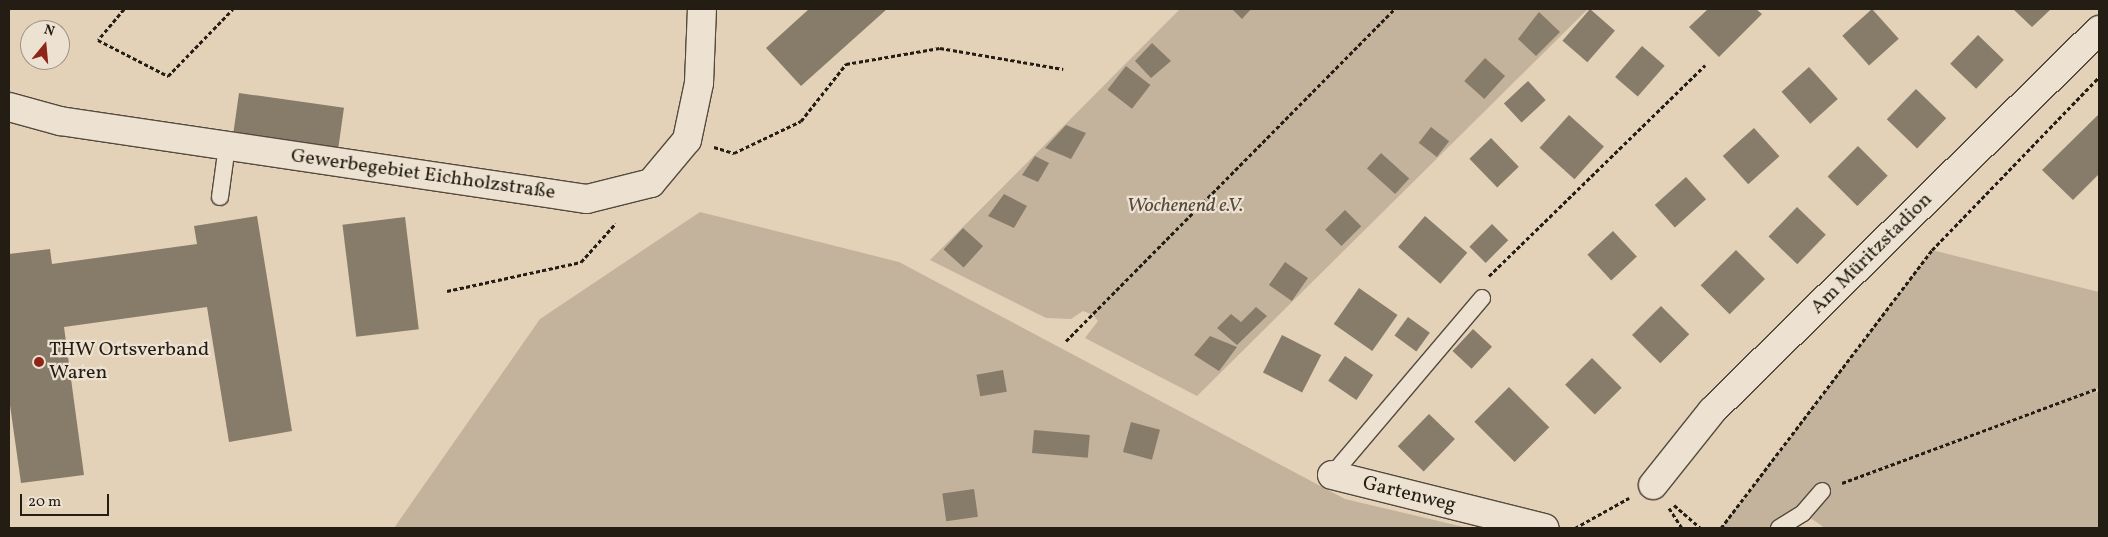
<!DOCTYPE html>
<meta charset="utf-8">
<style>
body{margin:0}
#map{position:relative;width:2108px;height:537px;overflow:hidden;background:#e3d2b8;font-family:Vollkorn,serif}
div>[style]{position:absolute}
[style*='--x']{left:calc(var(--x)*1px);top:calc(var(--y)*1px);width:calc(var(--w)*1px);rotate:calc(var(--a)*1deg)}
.green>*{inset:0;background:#c3b39c}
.building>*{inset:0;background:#877b69;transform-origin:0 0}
.path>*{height:3px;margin-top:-1.5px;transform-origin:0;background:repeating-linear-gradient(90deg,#241d14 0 4px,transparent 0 6.5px)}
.roads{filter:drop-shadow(1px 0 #544a3d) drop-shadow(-1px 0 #544a3d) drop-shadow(0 1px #544a3d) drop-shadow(0 -1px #544a3d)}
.lane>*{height:16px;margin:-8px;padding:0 8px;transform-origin:8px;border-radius:8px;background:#ede2d1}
.street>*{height:28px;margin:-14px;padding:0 14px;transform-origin:14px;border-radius:14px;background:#ede2d1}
.dots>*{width:14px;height:14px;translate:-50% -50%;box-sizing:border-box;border:2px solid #ede2d1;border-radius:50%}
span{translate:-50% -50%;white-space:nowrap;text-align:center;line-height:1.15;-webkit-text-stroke:4.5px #ede2d1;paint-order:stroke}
.street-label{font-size:20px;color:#241d14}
.park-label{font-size:20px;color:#544a3d;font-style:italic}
.poi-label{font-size:20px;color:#241d14}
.left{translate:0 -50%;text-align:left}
.frame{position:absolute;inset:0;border:10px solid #241d14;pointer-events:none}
.north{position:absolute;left:20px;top:20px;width:50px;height:50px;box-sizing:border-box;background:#ede2d1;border:1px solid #9d9385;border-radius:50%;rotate:17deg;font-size:14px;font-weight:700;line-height:20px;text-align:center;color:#241d14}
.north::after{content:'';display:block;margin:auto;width:18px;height:22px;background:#8f2418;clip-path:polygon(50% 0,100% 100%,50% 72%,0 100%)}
.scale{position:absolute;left:20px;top:494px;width:89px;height:22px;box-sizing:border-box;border:2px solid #241d14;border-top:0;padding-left:6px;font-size:15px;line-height:18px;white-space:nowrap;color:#241d14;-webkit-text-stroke:4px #ede2d1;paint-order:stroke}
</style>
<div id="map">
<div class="green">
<div style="clip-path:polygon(1180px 9px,1588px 9px,1197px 396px,1085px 338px,1098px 321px,1093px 315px,1083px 311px,1071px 319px,1046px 318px,930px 260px)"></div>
<div style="clip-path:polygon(700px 212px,899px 262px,1345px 499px,1468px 528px,394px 528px,540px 319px)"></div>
<div style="clip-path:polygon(1932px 250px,2099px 292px,2099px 388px,2087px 393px,2099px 392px,2099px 528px,1825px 528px,1803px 513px,1779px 528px,1721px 528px)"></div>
</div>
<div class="building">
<div style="clip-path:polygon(809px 9px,887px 9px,801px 86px,766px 48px)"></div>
<div style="clip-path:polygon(1232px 9px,1251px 9px,1242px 19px)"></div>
<div style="left:1590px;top:9px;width:33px;height:42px;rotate:41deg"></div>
<div style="clip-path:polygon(1708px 9px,1756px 9px,1762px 14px,1719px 57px,1689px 27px)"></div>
<div style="left:1872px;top:9px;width:40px;height:40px;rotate:48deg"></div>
<div style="clip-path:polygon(2013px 9px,2051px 9px,2032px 27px)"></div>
<div style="clip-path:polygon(1539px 12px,1560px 32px,1536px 56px,1518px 39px)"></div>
<div style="left:1978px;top:35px;width:36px;height:40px;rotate:44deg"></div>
<div style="clip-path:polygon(1152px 43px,1171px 61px,1151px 78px,1135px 61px)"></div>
<div style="left:1642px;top:46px;width:30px;height:41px;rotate:41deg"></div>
<div style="left:1485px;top:58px;width:27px;height:31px;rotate:42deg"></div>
<div style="left:1126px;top:66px;width:31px;height:30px;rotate:38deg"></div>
<div style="left:1809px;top:67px;width:43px;height:37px;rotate:48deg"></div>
<div style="left:1528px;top:81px;width:26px;height:33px;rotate:47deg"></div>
<div style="left:1916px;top:89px;width:42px;height:42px;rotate:44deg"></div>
<div style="left:239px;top:93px;width:106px;height:42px;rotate:8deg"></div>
<div style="clip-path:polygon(2099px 114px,2099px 174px,2073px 200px,2042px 170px)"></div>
<div style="left:1569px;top:115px;width:47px;height:44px;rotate:42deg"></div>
<div style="clip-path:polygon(1066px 125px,1086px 133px,1071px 159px,1045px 148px)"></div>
<div style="left:1431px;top:127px;width:23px;height:20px;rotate:38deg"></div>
<div style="left:1754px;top:128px;width:38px;height:42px;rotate:48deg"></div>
<div style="left:1491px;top:138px;width:40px;height:30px;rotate:46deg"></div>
<div style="left:1858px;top:146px;width:42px;height:43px;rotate:45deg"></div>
<div style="left:1381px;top:153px;width:38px;height:21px;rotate:42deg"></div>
<div style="clip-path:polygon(1035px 156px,1049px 163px,1038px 182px,1022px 175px)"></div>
<div style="left:1686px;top:177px;width:30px;height:42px;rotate:48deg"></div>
<div style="clip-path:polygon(1004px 194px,1027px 206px,1014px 228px,988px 216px)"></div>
<div style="left:1797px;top:207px;width:40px;height:41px;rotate:44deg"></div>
<div style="left:1345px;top:210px;width:23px;height:28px;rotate:45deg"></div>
<div style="clip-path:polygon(257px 216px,292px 431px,229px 442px,207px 307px,64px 327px,84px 475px,21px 483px,9px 398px,9px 254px,50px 249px,52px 264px,197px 244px,194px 226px)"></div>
<div style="left:1425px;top:216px;width:56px;height:41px;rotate:41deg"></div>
<div style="left:405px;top:217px;width:113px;height:63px;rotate:83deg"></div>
<div style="left:1492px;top:224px;width:23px;height:32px;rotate:45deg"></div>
<div style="left:963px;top:228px;width:27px;height:29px;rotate:42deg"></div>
<div style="left:1613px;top:231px;width:35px;height:35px;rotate:47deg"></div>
<div style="left:1736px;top:250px;width:41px;height:50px;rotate:45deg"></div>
<div style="left:1285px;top:262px;width:28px;height:28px;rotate:35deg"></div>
<div style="left:1359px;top:288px;width:47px;height:44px;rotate:35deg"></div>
<div style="left:1661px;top:306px;width:40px;height:41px;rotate:45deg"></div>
<div style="clip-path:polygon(1256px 307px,1267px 316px,1237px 345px,1217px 328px,1231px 314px,1241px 322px)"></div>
<div style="left:1408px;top:317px;width:27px;height:23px;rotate:36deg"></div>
<div style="left:1473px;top:329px;width:26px;height:30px;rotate:43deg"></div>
<div style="left:1282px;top:335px;width:44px;height:42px;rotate:27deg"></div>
<div style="clip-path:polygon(1210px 336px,1237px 347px,1219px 371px,1194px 355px)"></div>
<div style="left:1345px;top:356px;width:34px;height:30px;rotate:34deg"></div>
<div style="left:1592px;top:358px;width:42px;height:38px;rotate:45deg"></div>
<div style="left:1003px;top:370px;width:22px;height:27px;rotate:80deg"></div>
<div style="left:1509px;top:387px;width:57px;height:49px;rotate:45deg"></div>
<div style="left:1429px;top:414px;width:36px;height:45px;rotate:44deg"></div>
<div style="left:1131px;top:422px;width:30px;height:31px;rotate:15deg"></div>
<div style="left:1034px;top:430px;width:56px;height:23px;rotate:5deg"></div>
<div style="left:974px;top:489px;width:28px;height:32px;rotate:82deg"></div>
</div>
<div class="path">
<div style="--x:124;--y:9;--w:40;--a:130"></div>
<div style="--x:98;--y:40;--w:79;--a:27.2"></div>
<div style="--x:168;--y:76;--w:93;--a:-45.9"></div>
<div style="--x:714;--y:147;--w:21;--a:17"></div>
<div style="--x:734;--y:153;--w:74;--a:-25.5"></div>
<div style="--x:801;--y:121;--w:73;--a:-51.7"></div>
<div style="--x:846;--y:64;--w:95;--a:-9.7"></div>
<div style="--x:940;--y:48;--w:125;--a:9.7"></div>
<div style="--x:1489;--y:276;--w:302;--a:-44.3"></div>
<div style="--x:447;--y:291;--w:137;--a:-12.2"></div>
<div style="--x:581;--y:262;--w:52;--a:-48.1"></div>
<div style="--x:1066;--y:341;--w:467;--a:-45.3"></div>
<div style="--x:1842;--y:483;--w:274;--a:-20.3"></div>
<div style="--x:1674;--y:505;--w:35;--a:41"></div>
<div style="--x:1669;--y:508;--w:24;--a:57"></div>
<div style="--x:1575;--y:528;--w:62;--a:-29.1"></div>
<div style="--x:1721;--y:528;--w:349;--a:-52.8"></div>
<div style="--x:1932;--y:250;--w:240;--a:-46"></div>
</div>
<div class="roads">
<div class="lane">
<div style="--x:220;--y:197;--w:51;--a:-82.2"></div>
<div style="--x:1332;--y:475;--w:232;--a:-49.7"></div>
<div style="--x:1779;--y:528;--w:28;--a:-32"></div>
<div style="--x:1803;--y:513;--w:29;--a:-49"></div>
</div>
<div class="street">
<div style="--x:9;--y:107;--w:53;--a:15.4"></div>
<div style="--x:60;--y:121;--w:533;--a:8.42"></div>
<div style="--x:587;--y:199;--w:66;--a:-14"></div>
<div style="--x:651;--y:183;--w:56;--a:-50.1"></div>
<div style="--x:687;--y:140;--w:58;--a:-78.1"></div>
<div style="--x:699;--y:83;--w:74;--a:-87.7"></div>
<div style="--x:1332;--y:475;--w:219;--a:14"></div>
<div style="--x:1653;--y:485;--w:95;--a:-51.4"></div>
<div style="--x:1712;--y:411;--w:543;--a:-44.55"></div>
</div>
</div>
<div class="dots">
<div style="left:39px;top:362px;background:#8f2418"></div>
</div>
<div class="street-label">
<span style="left:423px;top:175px;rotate:8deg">Gewerbegebiet Eichholzstraße</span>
<span style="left:1872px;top:254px;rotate:-45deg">Am Müritzstadion</span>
<span style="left:1409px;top:495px;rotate:14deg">Gartenweg</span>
</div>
<div class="park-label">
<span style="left:1185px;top:206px">Wochenend e.V.</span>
</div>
<div class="poi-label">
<span class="left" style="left:49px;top:362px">THW Ortsverband<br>Waren</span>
</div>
<div class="frame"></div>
<div class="north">N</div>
<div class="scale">20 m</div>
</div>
